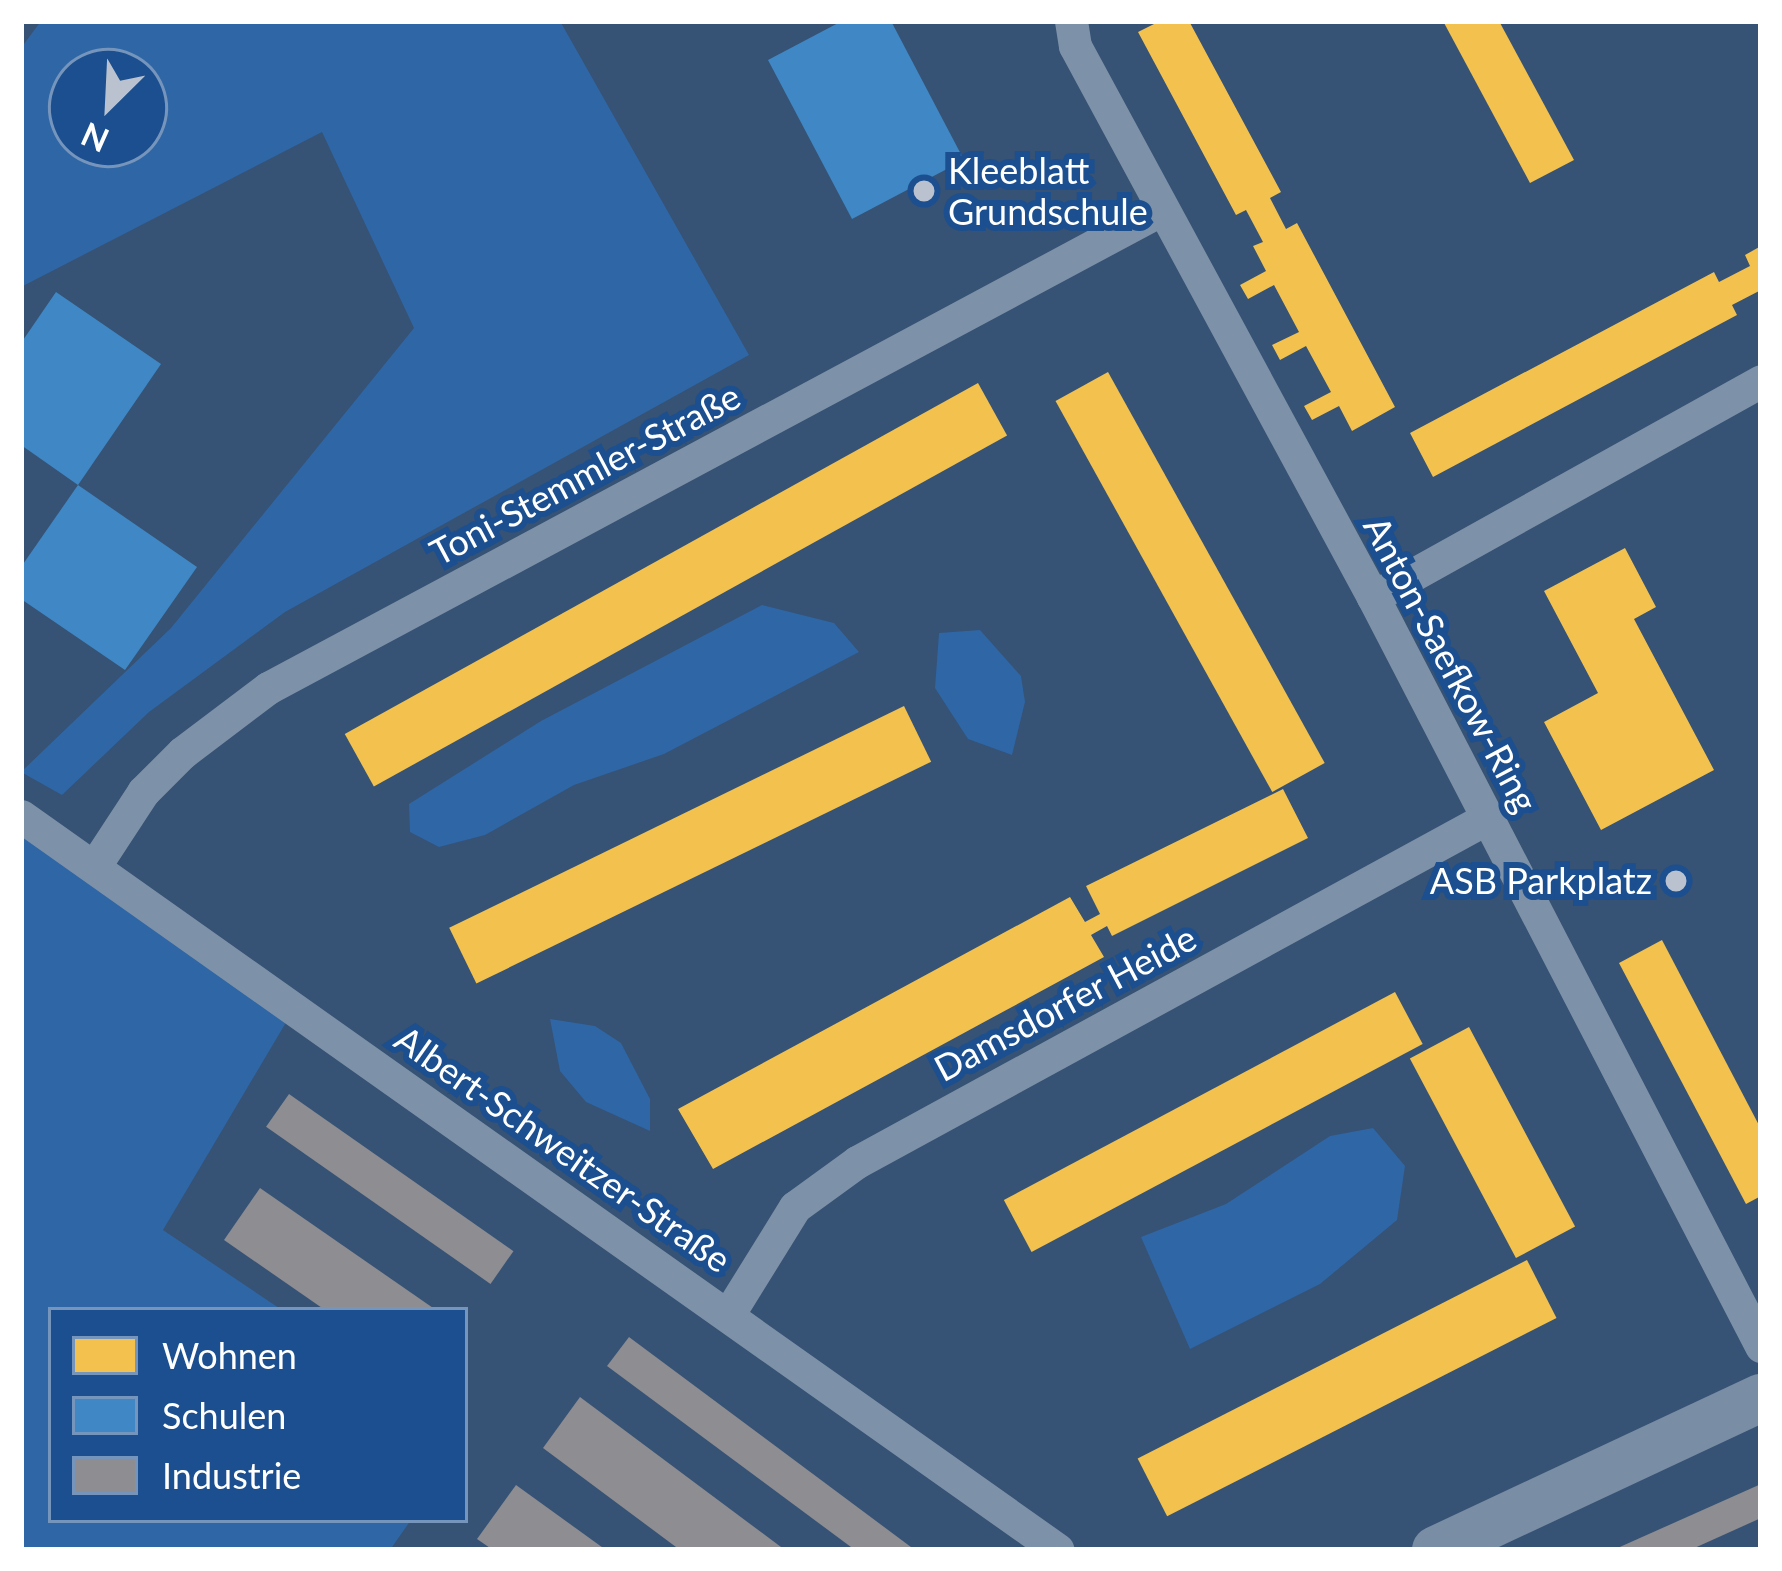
<!DOCTYPE html>
<meta charset="utf-8">
<style>
body{margin:0}
#map{position:relative;width:1782px;height:1571px;overflow:hidden;background:#365274;font-family:Lato,sans-serif}
div>[style]{position:absolute}
[style*='--x']{left:calc(var(--x)*1px);top:calc(var(--y)*1px);width:calc(var(--w)*1px);rotate:calc(var(--a)*1deg)}
.green>*{inset:0;background:#2f66a5}
.homes>*{inset:0;background:#f2c14e;transform-origin:0 0}
.schools>*{inset:0;background:#3f88c5}
.industry>*{inset:0;background:#8d8d92;transform-origin:0 0}
.street>*{height:33px;margin:-16.5px;padding:0 16.5px;transform-origin:16.5px;border-radius:16.5px;background:#7d92a8}
.secondary>*{height:48px;margin:-24px;padding:0 24px;transform-origin:24px;border-radius:24px;background:#798da4}
.dots>*{width:33px;height:33px;translate:-50% -50%;box-sizing:border-box;border:6px solid #1b4f8f;border-radius:50%}
span{translate:-50% -50%;white-space:nowrap;text-align:center;line-height:1.15;-webkit-text-stroke:12px #1b4f8f;paint-order:stroke}
.poi-label{font-size:36px;color:#fff}
.left{translate:0 -50%;text-align:left}
.right{translate:-100% -50%;text-align:right}
.street-label{font-size:36px;color:#fff}
.frame{position:absolute;inset:0;border:24px solid #fff;pointer-events:none}
.legend{position:absolute;left:48px;top:1307px;width:420px;height:216px;box-sizing:border-box;background:#1b4f8f;border:3px solid #7695bc;margin:0;padding:15px 21px;list-style:none;font-size:36px;color:#fff}
.legend li{display:flex;align-items:center;gap:24px;height:60px}
.legend b{width:60px;border:3px solid #7695bc}
.north{position:absolute;left:48px;top:48px;width:120px;height:120px;box-sizing:border-box;background:#1b4f8f;border:3px solid #7695bc;border-radius:50%;rotate:204deg;font-size:33px;font-weight:700;line-height:48px;text-align:center;color:#fff}
.north::after{content:'';display:block;margin:auto;width:42px;height:54px;background:#b9c2ce;clip-path:polygon(50% 0,100% 100%,50% 72%,0 100%)}
</style>
<div id="map">
<div class="green">
<div style="clip-path:polygon(evenodd,41px 21px,560px 21px,749px 355px,285px 612px,149px 712px,62px 795px,21px 772px,171px 628px,414px 328px,322px 132px,21px 287px,21px 48px,41px 21px,144px 72px,144px 144px,72px 144px,72px 72px,144px 72px)"></div>
<div style="clip-path:polygon(762px 605px,834px 623px,859px 652px,664px 754px,574px 785px,485px 835px,439px 847px,410px 832px,409px 804px,541px 721px)"></div>
<div style="clip-path:polygon(980px 630px,1021px 676px,1025px 702px,1012px 755px,968px 739px,935px 688px,939px 633px)"></div>
<div style="clip-path:polygon(21px 818px,294px 1009px,163px 1230px,282px 1310px,51px 1310px,51px 1520px,411px 1520px,390px 1550px,21px 1550px)"></div>
<div style="clip-path:polygon(550px 1019px,595px 1026px,621px 1043px,650px 1099px,650px 1131px,586px 1102px,560px 1071px)"></div>
<div style="clip-path:polygon(1373px 1128px,1405px 1166px,1397px 1220px,1320px 1284px,1190px 1349px,1141px 1237px,1226px 1204px,1330px 1136px)"></div>
</div>
<div class="homes">
<div style="clip-path:polygon(1160px 21px,1189px 21px,1281px 192px,1270px 198px,1286px 229px,1297px 223px,1395px 407px,1352px 431px,1339px 406px,1312px 420px,1304px 406px,1331px 392px,1306px 346px,1280px 360px,1272px 345px,1299px 332px,1274px 285px,1248px 299px,1240px 285px,1266px 271px,1253px 246px,1263px 242px,1246px 210px,1236px 215px,1138px 32px)"></div>
<div style="clip-path:polygon(1443px 21px,1499px 21px,1574px 160px,1530px 183px)"></div>
<div style="clip-path:polygon(1761px 246px,1761px 290px,1732px 305px,1737px 315px,1433px 477px,1410px 433px,1714px 272px,1719px 282px,1750px 266px,1745px 255px)"></div>
<div style="left:1108px;top:372px;width:447px;height:60px;rotate:61deg"></div>
<div style="left:978px;top:383px;width:60px;height:724px;rotate:61deg"></div>
<div style="clip-path:polygon(1625px 548px,1656px 607px,1634px 619px,1714px 770px,1601px 830px,1544px 722px,1598px 693px,1544px 591px)"></div>
<div style="left:904px;top:706px;width:62px;height:506px;rotate:64deg"></div>
<div style="clip-path:polygon(1283px 789px,1308px 838px,1112px 936px,1107px 926px,1091px 935px,1104px 957px,713px 1169px,678px 1109px,1070px 897px,1085px 922px,1100px 914px,1086px 886px)"></div>
<div style="clip-path:polygon(1662px 940px,1761px 1129px,1761px 1196px,1746px 1204px,1619px 963px)"></div>
<div style="left:1395px;top:992px;width:59px;height:443px;rotate:62deg"></div>
<div style="left:1469px;top:1027px;width:226px;height:67px;rotate:62deg"></div>
<div style="left:1527px;top:1260px;width:65px;height:437px;rotate:63deg"></div>
</div>
<div class="schools">
<div style="clip-path:polygon(842px 21px,891px 21px,964px 160px,852px 219px,768px 60px)"></div>
<div style="clip-path:polygon(56px 292px,161px 364px,78px 485px,21px 445px,21px 343px)"></div>
<div style="clip-path:polygon(78px 485px,197px 567px,125px 670px,21px 599px,21px 567px)"></div>
</div>
<div class="industry">
<div style="left:289px;top:1094px;width:274px;height:40px;rotate:35deg"></div>
<div style="clip-path:polygon(260px 1188px,436px 1310px,325px 1310px,224px 1240px)"></div>
<div style="clip-path:polygon(629px 1337px,915px 1550px,855px 1550px,607px 1366px)"></div>
<div style="clip-path:polygon(580px 1397px,785px 1550px,680px 1550px,543px 1448px)"></div>
<div style="clip-path:polygon(1761px 1484px,1761px 1518px,1690px 1550px,1613px 1550px)"></div>
<div style="clip-path:polygon(516px 1485px,606px 1550px,493px 1550px,477px 1539px)"></div>
</div>
<div class="street">
<div style="--x:1071;--y:21;--w:25;--a:81"></div>
<div style="--x:1075;--y:46;--w:626;--a:61.59"></div>
<div style="--x:1373;--y:597;--w:844;--a:62.61"></div>
<div style="--x:1373;--y:597;--w:444;--a:-29.1"></div>
<div style="--x:21;--y:816;--w:1270;--a:35.29"></div>
<div style="--x:94;--y:867;--w:90;--a:-56.8"></div>
<div style="--x:143;--y:792;--w:55;--a:-45"></div>
<div style="--x:182;--y:753;--w:108;--a:-37.1"></div>
<div style="--x:268;--y:688;--w:1014;--a:-28.18"></div>
<div style="--x:728;--y:1315;--w:127;--a:-58.2"></div>
<div style="--x:795;--y:1207;--w:77;--a:-36"></div>
<div style="--x:857;--y:1162;--w:720;--a:-28.63"></div>
</div>
<div class="secondary">
<div style="--x:1436;--y:1550;--w:359;--a:-25.1"></div>
</div>
<div class="dots">
<div style="left:924px;top:191px;background:#b9c2ce"></div>
<div style="left:1676px;top:881px;background:#b9c2ce"></div>
</div>
<div class="poi-label">
<span class="left" style="left:948px;top:191px">Kleeblatt<br>Grundschule</span>
<span class="right" style="left:1652px;top:881px">ASB Parkplatz</span>
</div>
<div class="street-label">
<span style="left:585px;top:474px;rotate:-28deg">Toni-Stemmler-Straße</span>
<span style="left:1451px;top:664px;rotate:62deg">Anton-Saefkow-Ring</span>
<span style="left:1065px;top:1003px;rotate:-28deg">Damsdorfer Heide</span>
<span style="left:563px;top:1149px;rotate:35deg">Albert-Schweitzer-Straße</span>
</div>
<div class="frame"></div>
<ul class="legend">
<li><b style="height:33px;background:#f2c14e"></b>Wohnen</li>
<li><b style="height:33px;background:#3f88c5"></b>Schulen</li>
<li><b style="height:33px;background:#8d8d92"></b>Industrie</li>
</ul>
<div class="north">N</div>
</div>
